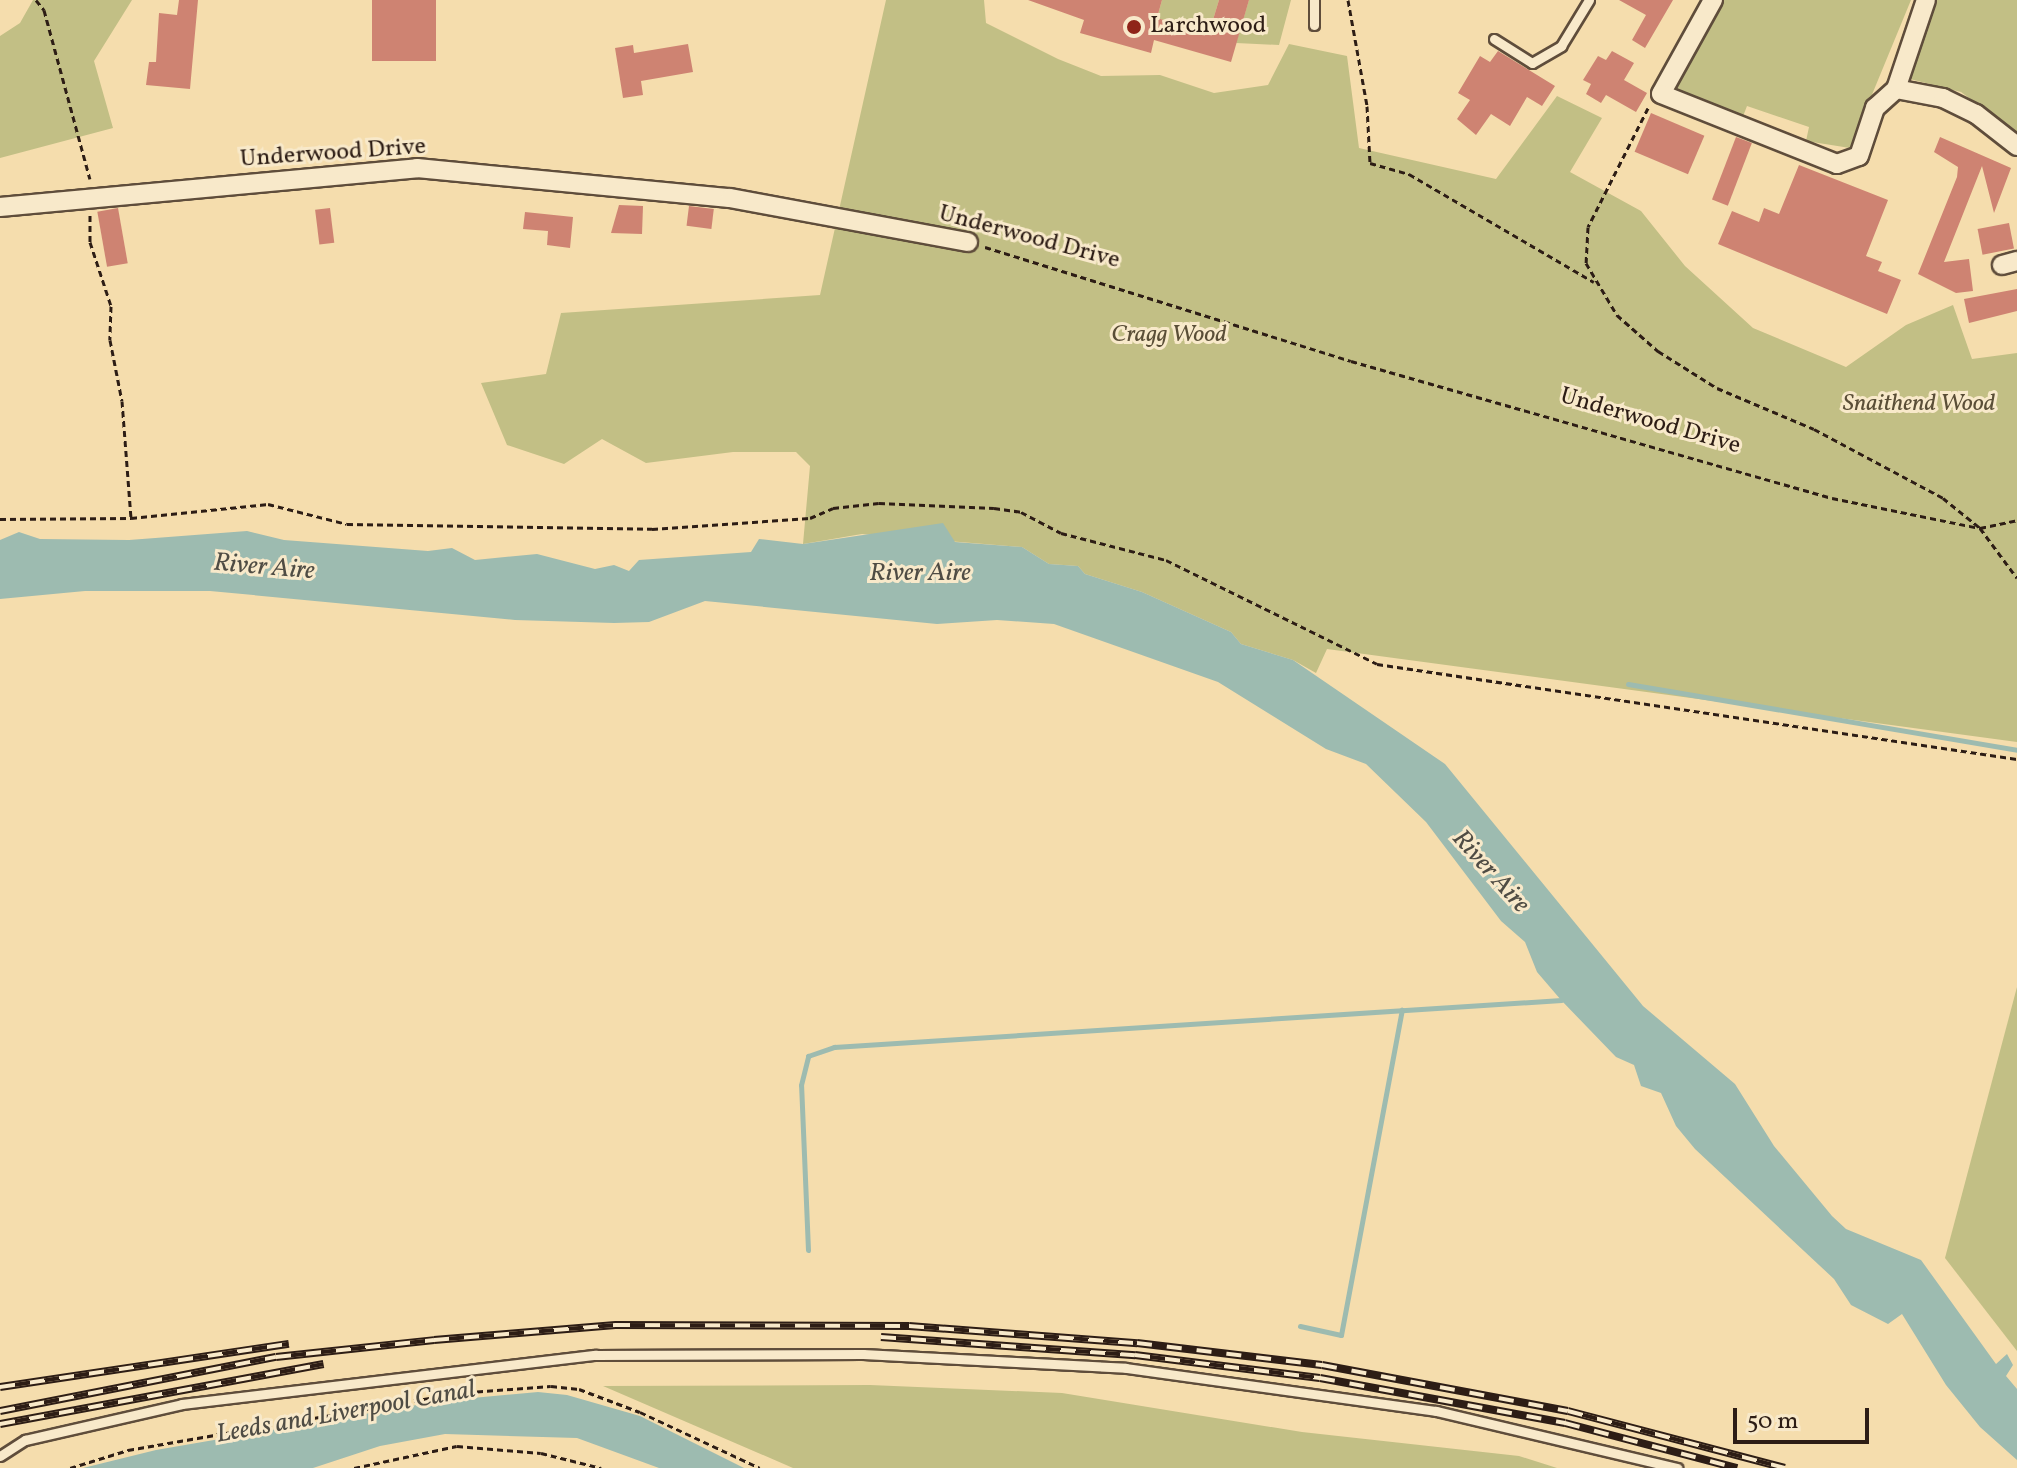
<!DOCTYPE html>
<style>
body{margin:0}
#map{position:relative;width:2017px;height:1468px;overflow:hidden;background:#f5ddad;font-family:Vollkorn,serif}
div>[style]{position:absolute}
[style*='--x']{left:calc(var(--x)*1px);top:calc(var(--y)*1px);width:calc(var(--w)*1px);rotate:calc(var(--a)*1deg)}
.green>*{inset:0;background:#c2bf85}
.water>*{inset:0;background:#9dbbb0}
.stream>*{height:5px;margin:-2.5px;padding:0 2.5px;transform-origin:2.5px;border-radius:2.5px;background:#9dbbb0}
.building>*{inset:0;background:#ce8372;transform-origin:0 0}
.path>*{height:3px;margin-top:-1.5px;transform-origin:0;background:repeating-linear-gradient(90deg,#2d1d15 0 6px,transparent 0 10px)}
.roads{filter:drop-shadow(2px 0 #5f4d3b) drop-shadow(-2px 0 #5f4d3b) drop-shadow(0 2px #5f4d3b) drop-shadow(0 -2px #5f4d3b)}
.lane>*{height:9px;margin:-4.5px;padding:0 4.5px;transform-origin:4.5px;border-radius:4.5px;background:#f8e9ca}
.street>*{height:18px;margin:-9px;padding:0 9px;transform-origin:9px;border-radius:9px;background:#f8e9ca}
.rail>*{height:8px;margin-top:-4px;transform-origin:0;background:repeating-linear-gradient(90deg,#f8e9ca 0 15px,#2d1d15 0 30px);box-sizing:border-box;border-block:2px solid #2d1d15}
.dots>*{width:22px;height:22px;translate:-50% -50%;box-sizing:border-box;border:4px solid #f8e9ca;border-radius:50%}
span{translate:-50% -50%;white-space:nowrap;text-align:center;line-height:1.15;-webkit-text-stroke:6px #f8e9ca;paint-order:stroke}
.poi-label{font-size:24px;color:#2d1d15}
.left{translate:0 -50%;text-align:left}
.street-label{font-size:24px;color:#2d1d15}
.park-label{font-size:24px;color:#5a4e37;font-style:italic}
.water-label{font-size:26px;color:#4f4c44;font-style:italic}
.scale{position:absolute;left:1733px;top:1408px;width:136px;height:36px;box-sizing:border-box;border:4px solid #2d1d15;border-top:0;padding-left:10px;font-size:24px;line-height:28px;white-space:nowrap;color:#2d1d15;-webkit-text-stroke:6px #f8e9ca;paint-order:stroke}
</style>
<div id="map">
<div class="green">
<div style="clip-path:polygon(33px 0,132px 0,94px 61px,113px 128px,0 158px,0 36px,20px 23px)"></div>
<div style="clip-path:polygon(886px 0,984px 0,986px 23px,1058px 59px,1101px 76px,1160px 75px,1214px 93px,1268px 85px,1289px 44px,1347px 56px,1359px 148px,1496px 179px,1557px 96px,1602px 118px,1570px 172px,1641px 211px,1685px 266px,1753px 328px,1846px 367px,1906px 325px,1953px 305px,1972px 359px,2017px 353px,2017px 742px,1327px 649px,1316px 673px,1293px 660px,1241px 644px,1231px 632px,1142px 592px,1085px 574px,1078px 566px,1049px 564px,1022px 547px,862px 534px,803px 544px,810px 466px,796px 452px,733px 452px,646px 463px,602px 439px,564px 464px,507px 445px,481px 383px,546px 374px,561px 313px,820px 295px)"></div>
<div style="clip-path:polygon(1162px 0,1219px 0,1209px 33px,1157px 18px)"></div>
<div style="clip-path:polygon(1249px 0,1291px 0,1279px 45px,1236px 43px)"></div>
<div style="clip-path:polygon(1718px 0,1911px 0,1850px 148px,1806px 141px,1809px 127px,1747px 106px,1742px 119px,1678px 94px,1673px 82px)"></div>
<div style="clip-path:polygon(1934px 0,2017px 0,2017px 134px,1961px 92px,1906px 78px)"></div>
<div style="clip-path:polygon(2017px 987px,2017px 1351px,1945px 1258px)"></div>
<div style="clip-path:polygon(870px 1385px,1062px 1393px,1302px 1432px,1519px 1456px,1557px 1468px,793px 1468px,603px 1386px)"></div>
</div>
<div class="water">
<div style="clip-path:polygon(943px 523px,955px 542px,1022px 547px,1049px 564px,1078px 566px,1085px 574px,1142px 592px,1231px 632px,1241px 644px,1293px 660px,1445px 764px,1643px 1006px,1735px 1084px,1774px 1146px,1832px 1216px,1846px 1229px,1921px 1260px,1996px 1364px,2007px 1354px,2013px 1365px,2006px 1376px,2017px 1389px,2017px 1460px,1980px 1427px,1946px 1385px,1902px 1314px,1888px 1324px,1851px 1305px,1834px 1279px,1695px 1149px,1676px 1126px,1661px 1093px,1641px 1086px,1634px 1065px,1616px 1057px,1561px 1000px,1537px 972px,1525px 942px,1501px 921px,1426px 822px,1366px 764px,1326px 749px,1218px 682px,1054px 624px,997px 620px,937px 624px,705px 601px,649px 622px,614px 623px,515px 620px,210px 591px,85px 591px,0 599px,0 540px,19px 532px,40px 539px,129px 540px,247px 531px,284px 540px,428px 551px,452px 548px,475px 560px,537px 554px,595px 569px,614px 565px,629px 571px,639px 560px,751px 552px,759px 539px,803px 544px)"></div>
<div style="clip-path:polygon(538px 1392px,567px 1395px,640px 1416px,744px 1468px,659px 1468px,577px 1438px,445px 1434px,380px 1446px,313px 1468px,83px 1468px,156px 1450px,440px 1401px)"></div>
</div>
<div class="stream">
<div style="--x:1628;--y:684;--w:395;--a:9.6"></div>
<div style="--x:808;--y:1250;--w:165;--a:-92.4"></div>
<div style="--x:801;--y:1085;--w:30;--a:-76"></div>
<div style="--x:808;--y:1056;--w:28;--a:-19"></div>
<div style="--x:834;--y:1047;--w:729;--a:-3.7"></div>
<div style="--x:1300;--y:1326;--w:42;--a:12.4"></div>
<div style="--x:1341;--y:1335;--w:331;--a:-79.4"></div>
</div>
<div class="building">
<div style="clip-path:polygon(179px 0,198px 0,190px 89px,146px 85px,149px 62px,156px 62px,159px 13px,177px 15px)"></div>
<div style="left:372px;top:0;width:64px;height:61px"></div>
<div style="clip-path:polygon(1028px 0,1162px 0,1157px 18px,1209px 33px,1219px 0,1249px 0,1231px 62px,1154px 40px,1151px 53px,1080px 33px,1084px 20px)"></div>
<div style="clip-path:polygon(1619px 0,1673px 0,1645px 48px,1632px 40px,1646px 15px)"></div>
<div style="clip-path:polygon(688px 44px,693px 72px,641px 81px,643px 95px,623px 98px,615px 48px,633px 45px,634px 53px)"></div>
<div style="clip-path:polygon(1498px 51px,1555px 86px,1542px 106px,1527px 97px,1510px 126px,1491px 114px,1476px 135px,1457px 119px,1470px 100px,1458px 93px,1480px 56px,1490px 62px)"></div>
<div style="clip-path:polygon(1612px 51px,1634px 63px,1624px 80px,1647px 93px,1636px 112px,1606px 95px,1601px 103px,1586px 94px,1591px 84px,1583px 80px,1598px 56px,1606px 60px)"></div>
<div style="left:1651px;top:113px;width:58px;height:42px;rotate:23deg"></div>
<div style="left:1736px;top:137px;width:17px;height:67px;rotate:21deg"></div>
<div style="clip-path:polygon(1940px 137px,2011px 168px,1994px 213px,1982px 166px,1944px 262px,1969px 259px,1973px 291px,1956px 293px,1918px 274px,1957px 177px,1958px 167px,1934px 152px)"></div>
<div style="clip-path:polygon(1799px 165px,1888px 200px,1866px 256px,1882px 262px,1878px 271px,1901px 280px,1887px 314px,1718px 244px,1732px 211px,1759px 222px,1764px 208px,1779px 214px)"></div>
<div style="clip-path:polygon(619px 205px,643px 206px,642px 234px,611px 233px)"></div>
<div style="left:689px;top:206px;width:25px;height:20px;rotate:7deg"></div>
<div style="left:118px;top:208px;width:56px;height:21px;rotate:80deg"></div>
<div style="left:330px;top:208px;width:35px;height:15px;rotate:83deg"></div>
<div style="clip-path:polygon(525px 212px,573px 217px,570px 248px,547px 245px,548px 231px,523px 229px)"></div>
<div style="left:2009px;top:223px;width:26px;height:32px;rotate:79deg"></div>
<div style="clip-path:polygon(2017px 289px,2017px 311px,1969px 323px,1964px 299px)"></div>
</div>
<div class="path">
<div style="--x:36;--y:0;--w:13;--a:51"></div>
<div style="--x:44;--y:10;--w:175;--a:74.8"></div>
<div style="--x:1348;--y:0;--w:108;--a:79.8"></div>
<div style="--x:1367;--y:106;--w:57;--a:87"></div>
<div style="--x:1370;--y:163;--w:41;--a:15.8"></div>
<div style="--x:1409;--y:174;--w:214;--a:30.3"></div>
<div style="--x:1648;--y:108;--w:133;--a:116.8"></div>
<div style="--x:1588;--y:227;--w:36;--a:93"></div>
<div style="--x:1586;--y:263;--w:61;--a:59.2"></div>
<div style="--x:1617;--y:315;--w:55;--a:41.3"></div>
<div style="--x:1658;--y:351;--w:70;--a:32.1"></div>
<div style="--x:1717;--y:388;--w:105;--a:22.9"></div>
<div style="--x:1814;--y:429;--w:146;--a:28.1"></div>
<div style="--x:1943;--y:498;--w:48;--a:39"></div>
<div style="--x:1980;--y:528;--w:62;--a:53.5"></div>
<div style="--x:90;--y:215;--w:27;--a:90"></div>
<div style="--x:90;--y:242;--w:67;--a:71.8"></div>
<div style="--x:111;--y:306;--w:34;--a:92"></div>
<div style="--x:110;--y:340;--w:62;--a:78.9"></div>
<div style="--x:122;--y:401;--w:117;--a:85.6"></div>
<div style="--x:985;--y:247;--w:383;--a:17.3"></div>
<div style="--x:1351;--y:361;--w:500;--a:15.9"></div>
<div style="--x:1832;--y:498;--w:151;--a:11.5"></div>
<div style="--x:1980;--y:528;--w:38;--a:-12"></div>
<div style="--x:0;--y:519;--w:131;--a:-0.4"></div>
<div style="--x:131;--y:518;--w:138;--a:-5.8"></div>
<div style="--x:268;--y:504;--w:81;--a:14.2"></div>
<div style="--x:347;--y:524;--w:305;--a:0.9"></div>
<div style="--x:652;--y:529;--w:158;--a:-4"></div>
<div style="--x:810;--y:518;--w:25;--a:-23"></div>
<div style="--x:833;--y:508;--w:46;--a:-6.2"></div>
<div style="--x:879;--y:503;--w:115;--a:2.5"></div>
<div style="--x:994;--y:508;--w:27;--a:8"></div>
<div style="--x:1021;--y:512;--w:45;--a:27.7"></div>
<div style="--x:1061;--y:533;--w:108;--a:14.4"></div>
<div style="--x:1166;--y:560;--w:235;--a:26.2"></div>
<div style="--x:1377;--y:664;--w:647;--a:8.44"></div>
<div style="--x:70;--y:1468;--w:61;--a:-17.2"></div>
<div style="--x:128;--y:1450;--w:334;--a:-9.8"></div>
<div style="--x:457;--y:1393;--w:94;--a:-4.3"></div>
<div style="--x:551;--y:1386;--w:28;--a:6"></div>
<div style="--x:579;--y:1389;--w:65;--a:20.7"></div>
<div style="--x:640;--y:1412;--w:132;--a:25"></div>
<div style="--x:354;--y:1468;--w:105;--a:-12.1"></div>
<div style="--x:457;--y:1446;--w:84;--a:4.8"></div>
<div style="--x:541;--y:1453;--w:62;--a:14"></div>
</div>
<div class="roads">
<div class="lane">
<div style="--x:1314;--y:25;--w:25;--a:-90"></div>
<div style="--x:1494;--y:39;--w:45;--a:32.3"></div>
<div style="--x:1532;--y:63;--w:34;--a:-30"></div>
<div style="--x:1561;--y:46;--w:54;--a:-58.7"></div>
<div style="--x:0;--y:1456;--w:30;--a:-33"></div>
<div style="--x:25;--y:1440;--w:161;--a:-12.9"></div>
<div style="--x:182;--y:1404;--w:416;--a:-6.8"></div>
<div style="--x:595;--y:1355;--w:268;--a:-0.2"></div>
<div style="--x:863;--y:1354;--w:263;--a:3"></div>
<div style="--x:1126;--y:1368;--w:313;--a:7.9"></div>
<div style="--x:1436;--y:1411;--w:248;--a:13.3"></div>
</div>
<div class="street">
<div style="--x:1713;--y:0;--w:107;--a:119"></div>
<div style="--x:1661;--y:94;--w:189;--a:21.7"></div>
<div style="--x:1837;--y:164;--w:23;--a:-20"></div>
<div style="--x:1859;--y:156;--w:51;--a:-71.6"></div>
<div style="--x:1875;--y:108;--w:28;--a:-42"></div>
<div style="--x:1896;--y:89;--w:94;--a:-71.4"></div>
<div style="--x:1896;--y:89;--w:48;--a:10.8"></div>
<div style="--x:1943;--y:98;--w:37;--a:26"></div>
<div style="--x:1976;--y:114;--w:52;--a:38"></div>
<div style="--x:0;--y:207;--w:419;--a:-5.3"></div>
<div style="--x:417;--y:168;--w:314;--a:5.5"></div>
<div style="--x:730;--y:198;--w:242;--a:10.5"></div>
<div style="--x:2002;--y:265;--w:16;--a:-15"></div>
</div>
</div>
<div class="rail">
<div style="--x:881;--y:1337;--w:255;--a:4.1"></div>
<div style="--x:1135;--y:1355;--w:186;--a:7.1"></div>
<div style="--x:1320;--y:1378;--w:249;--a:10.4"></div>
<div style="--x:1565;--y:1423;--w:178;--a:14.7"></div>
<div style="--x:0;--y:1387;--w:292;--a:-8.5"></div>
<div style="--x:0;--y:1411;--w:281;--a:-11.1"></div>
<div style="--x:276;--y:1357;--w:159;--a:-6.1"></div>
<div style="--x:434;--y:1340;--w:182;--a:-4.7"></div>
<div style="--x:615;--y:1325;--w:294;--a:0.2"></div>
<div style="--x:909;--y:1326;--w:229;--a:4.3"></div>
<div style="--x:1137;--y:1343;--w:186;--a:6.8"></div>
<div style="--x:1322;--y:1365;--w:250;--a:10.6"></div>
<div style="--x:1568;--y:1411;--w:224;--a:14.7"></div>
<div style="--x:0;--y:1424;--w:329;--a:-10.5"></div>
</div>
<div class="dots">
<div style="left:1134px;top:27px;background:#8f2418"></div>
</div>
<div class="poi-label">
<span class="left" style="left:1150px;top:27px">Larchwood</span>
</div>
<div class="street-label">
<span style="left:333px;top:154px;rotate:-4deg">Underwood Drive</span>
<span style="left:1029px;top:238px;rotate:15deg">Underwood Drive</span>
<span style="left:1650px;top:422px;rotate:16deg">Underwood Drive</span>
</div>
<div class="park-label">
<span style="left:1169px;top:336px">Cragg Wood</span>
<span style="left:1919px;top:405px">Snaithend Wood</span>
</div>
<div class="water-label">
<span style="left:264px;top:568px;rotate:5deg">River Aire</span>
<span style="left:920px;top:574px">River Aire</span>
<span style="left:1490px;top:872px;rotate:48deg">River Aire</span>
<span style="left:346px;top:1413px;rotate:-10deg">Leeds and Liverpool Canal</span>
</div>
<div class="scale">50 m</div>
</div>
